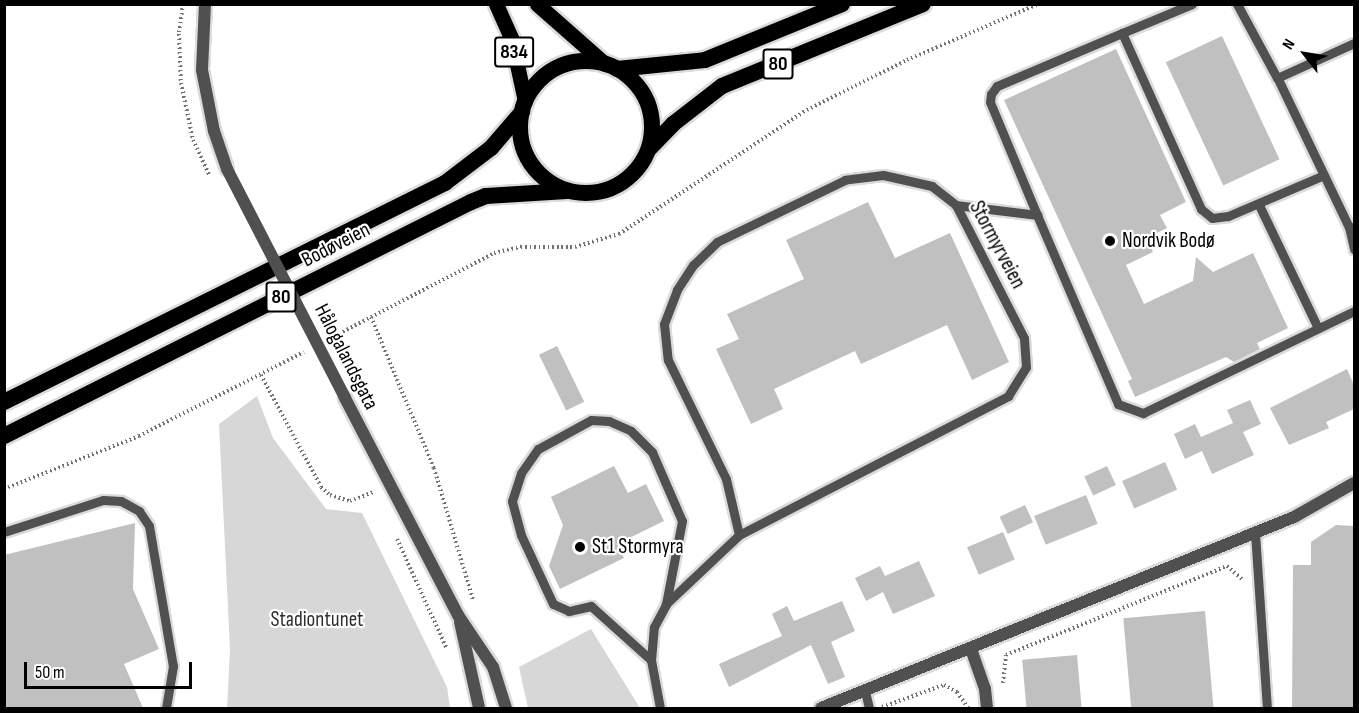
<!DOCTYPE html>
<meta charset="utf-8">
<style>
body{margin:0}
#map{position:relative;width:1359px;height:713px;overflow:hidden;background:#fff;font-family:"Sofia Sans Condensed",sans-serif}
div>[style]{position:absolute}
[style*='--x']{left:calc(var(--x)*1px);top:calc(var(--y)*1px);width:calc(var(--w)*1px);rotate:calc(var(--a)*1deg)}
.green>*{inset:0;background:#d7d7d7}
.building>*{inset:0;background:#c0c0c0;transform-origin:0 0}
.path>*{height:4px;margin-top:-2px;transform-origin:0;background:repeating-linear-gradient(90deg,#727272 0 1.5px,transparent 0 4.5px)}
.roads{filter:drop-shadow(2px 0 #dbdbdb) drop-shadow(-2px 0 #dbdbdb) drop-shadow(0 2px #dbdbdb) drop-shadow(0 -2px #dbdbdb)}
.service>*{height:9px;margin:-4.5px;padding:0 4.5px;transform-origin:4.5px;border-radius:4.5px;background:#505050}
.minor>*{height:12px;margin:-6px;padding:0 6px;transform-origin:6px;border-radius:6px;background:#505050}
.tertiary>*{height:12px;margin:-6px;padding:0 6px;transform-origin:6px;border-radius:6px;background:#505050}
.primary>*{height:15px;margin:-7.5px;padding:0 7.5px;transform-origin:7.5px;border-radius:7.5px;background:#000}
.trunk>*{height:16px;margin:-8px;padding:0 8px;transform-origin:8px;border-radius:8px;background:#000}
.trunk>.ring{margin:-8px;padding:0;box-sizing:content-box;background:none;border:16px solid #000;border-radius:50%}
.tertiary-bridge>*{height:12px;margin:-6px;padding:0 6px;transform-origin:6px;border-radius:6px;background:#505050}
.dots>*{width:16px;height:16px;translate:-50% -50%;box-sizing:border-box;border:3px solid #fff;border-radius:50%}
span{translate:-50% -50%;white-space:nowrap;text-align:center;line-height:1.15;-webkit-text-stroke:4.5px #fff;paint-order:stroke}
.shield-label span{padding:2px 4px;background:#fff;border:2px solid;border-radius:4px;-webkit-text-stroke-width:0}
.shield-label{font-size:20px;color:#000;font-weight:700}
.poi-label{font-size:21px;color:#000}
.left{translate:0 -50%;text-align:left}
.street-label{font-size:21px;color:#000}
.park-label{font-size:21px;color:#2e2e2e}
.frame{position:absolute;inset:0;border:6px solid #000;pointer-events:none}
.north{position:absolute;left:1275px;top:24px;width:60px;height:60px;-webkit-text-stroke:4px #fff;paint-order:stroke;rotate:301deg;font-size:16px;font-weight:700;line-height:24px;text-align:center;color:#000}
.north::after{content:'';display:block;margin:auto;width:21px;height:27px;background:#000;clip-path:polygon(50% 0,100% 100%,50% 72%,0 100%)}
.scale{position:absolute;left:24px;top:662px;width:168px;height:27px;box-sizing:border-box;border:3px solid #000;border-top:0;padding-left:8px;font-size:18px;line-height:21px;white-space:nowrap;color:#000;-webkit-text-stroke:4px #fff;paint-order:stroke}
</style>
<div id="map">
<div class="green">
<div style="clip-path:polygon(257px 396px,273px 438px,326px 509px,362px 513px,447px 687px,450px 708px,227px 708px,230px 649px,219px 424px)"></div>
<div style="clip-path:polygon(591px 629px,640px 708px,528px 708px,519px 667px)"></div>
</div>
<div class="building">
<div style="left:1222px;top:36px;width:136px;height:62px;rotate:65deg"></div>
<div style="clip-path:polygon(1116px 49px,1186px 202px,1160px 215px,1167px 228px,1147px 238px,1153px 252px,1126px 265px,1144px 304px,1193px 281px,1196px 257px,1213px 272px,1253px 253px,1288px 328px,1257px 343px,1260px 349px,1234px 362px,1226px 357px,1135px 397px,1128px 381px,1132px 379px,1004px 100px)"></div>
<div style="clip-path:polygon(868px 202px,895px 258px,950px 233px,1009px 362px,972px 380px,947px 325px,861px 364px,855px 351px,774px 389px,783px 409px,751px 424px,716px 349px,739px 339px,727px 314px,804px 279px,786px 240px)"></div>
<div style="left:557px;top:346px;width:62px;height:20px;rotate:64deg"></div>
<div style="clip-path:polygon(1347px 369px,1354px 385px,1354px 409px,1326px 422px,1329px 428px,1289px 445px,1270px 408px)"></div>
<div style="clip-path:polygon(1250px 400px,1261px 424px,1243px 432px,1254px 455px,1212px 474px,1202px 451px,1185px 459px,1174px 434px,1195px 424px,1201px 437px,1233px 423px,1227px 410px)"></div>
<div style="left:1165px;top:462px;width:30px;height:47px;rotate:66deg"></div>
<div style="clip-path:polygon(614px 466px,628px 493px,646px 484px,664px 521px,617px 544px,624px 558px,560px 589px,549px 566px,563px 525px,551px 497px)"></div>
<div style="left:1107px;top:466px;width:21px;height:25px;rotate:65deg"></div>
<div style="left:1086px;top:495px;width:31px;height:56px;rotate:68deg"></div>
<div style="left:1025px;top:505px;width:19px;height:28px;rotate:65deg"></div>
<div style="clip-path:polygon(135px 523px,133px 589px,159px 649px,124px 664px,143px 708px,4px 708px,4px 555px)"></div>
<div style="clip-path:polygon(1336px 525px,1354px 526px,1354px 708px,1292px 708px,1293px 565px,1311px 565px,1311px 542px)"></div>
<div style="left:1003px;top:532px;width:30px;height:39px;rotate:67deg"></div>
<div style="clip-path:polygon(919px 561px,935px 596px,893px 614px,883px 592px,866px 601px,855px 578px,880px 566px,885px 576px)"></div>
<div style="clip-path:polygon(842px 601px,855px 631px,831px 642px,845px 677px,828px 684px,811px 645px,729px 687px,719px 664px,782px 636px,772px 614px,787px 606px,794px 621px)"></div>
<div style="left:1205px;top:611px;width:97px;height:82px;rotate:85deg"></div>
<div style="left:1077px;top:655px;width:53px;height:55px;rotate:85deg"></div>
</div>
<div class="path">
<div style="--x:183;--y:4;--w:30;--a:98"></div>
<div style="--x:179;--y:34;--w:49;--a:87.7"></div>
<div style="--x:181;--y:83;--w:58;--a:78.1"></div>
<div style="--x:193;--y:140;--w:38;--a:65"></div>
<div style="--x:371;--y:317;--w:164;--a:67.4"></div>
<div style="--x:434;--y:468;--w:138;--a:73.5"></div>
<div style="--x:331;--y:338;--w:184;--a:-27.5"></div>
<div style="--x:494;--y:253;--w:28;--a:-13"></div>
<div style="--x:521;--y:247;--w:54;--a:0"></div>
<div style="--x:575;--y:247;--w:46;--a:-16.5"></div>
<div style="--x:619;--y:234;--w:221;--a:-33.5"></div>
<div style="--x:803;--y:112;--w:116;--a:-26.6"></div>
<div style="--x:907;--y:60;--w:142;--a:-23.1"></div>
<div style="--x:261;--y:375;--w:127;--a:61.8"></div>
<div style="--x:321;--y:487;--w:12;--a:42"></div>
<div style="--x:330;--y:495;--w:21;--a:17"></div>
<div style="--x:350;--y:501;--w:25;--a:-21"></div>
<div style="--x:4;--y:489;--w:145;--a:-21.4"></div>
<div style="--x:139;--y:436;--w:185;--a:-27"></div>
<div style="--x:397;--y:539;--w:119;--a:65.6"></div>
<div style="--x:1003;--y:683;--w:28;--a:-84"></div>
<div style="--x:1006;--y:655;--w:238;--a:-21.9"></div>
<div style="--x:1227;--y:566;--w:20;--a:41"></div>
<div style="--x:882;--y:707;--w:66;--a:-19.5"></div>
<div style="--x:944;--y:685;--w:15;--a:28"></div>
<div style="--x:957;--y:692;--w:19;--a:55"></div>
</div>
<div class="roads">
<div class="service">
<div style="--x:1192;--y:4;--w:76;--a:157.5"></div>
<div style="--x:1122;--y:33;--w:193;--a:65.8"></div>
<div style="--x:1201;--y:209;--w:14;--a:39"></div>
<div style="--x:1212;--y:218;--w:16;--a:-7"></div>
<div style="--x:1228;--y:216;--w:104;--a:-23.1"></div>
<div style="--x:1237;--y:4;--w:84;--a:61.6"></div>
<div style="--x:1277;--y:78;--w:85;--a:-24.4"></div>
<div style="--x:1277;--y:77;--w:166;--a:64.4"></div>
<div style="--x:1349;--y:227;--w:5;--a:0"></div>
<div style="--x:956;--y:205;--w:82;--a:7"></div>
<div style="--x:1037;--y:215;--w:206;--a:66.8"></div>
<div style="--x:1118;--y:404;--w:27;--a:20"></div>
<div style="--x:1143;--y:413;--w:234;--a:-25.8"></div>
<div style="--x:1259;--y:205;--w:136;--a:64.4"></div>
<div style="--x:1037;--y:215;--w:122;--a:-112.6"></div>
<div style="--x:990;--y:102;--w:8;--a:-83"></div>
<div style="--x:991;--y:94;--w:10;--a:-53"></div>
<div style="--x:997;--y:86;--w:136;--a:-23"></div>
<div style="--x:1349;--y:227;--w:23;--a:77"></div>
<div style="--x:4;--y:532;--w:104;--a:-17.9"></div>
<div style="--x:103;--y:500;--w:18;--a:3"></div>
<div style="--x:121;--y:501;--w:21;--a:29"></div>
<div style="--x:139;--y:511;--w:18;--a:56"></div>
<div style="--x:149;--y:526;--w:142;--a:80.3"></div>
<div style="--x:173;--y:666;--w:43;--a:99.5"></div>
<div style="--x:1255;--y:533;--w:175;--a:86.1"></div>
<div style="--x:651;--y:660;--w:81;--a:-138"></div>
<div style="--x:591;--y:606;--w:23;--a:167"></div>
<div style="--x:569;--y:611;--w:17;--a:-156"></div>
<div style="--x:553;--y:604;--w:76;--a:-114.9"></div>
<div style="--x:521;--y:535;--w:35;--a:-105"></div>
<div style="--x:512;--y:501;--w:29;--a:-72"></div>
<div style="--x:521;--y:473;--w:29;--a:-55"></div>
<div style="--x:538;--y:449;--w:60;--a:-28.7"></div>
<div style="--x:591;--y:420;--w:18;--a:3"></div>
<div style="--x:609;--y:421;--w:24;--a:24"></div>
<div style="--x:631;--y:431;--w:30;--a:45"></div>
<div style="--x:652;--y:452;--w:75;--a:66.5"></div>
<div style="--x:682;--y:521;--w:85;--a:100.9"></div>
<div style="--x:865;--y:691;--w:17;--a:77"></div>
<div style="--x:660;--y:708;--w:49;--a:-100.6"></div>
<div style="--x:651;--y:660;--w:33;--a:-85"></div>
<div style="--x:654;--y:627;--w:26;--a:-62"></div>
<div style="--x:666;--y:604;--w:100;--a:-43.4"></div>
<div style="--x:739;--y:535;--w:303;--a:-27.3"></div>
<div style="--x:1008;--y:396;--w:34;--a:-58"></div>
<div style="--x:1026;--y:367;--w:29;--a:-94"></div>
<div style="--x:1024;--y:338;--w:149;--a:-117.1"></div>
<div style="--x:956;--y:205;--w:31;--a:-142"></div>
<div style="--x:932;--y:186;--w:50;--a:-167.3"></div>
<div style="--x:883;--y:175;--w:38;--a:173"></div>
<div style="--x:845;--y:180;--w:142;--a:154.2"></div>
<div style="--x:717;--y:242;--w:33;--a:136"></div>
<div style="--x:693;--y:265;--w:30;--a:123"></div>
<div style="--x:677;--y:290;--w:36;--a:111"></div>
<div style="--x:664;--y:324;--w:36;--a:84"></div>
<div style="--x:668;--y:360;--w:132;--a:64"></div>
<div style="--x:726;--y:479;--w:57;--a:76.9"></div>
</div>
<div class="minor">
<div style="--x:971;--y:649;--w:42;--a:70.7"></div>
<div style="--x:985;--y:689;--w:19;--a:84"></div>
<div style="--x:821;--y:708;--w:510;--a:-21.99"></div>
<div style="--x:1294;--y:517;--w:69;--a:-29.5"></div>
</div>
<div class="tertiary">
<div style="--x:205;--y:4;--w:66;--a:92.6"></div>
<div style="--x:202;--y:70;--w:62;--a:78.9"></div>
<div style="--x:214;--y:131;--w:40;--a:71.1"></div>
<div style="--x:345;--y:398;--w:245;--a:62.5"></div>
<div style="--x:458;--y:615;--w:63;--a:56.1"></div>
<div style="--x:493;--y:667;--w:43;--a:72.4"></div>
<div style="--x:460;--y:622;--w:88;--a:77.5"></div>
</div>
<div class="primary">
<div style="--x:496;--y:4;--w:36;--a:66"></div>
<div style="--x:511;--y:37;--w:66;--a:77.7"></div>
<div style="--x:537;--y:4;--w:91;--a:41.4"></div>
</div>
<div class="trunk">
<div class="ring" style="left:520px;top:61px;width:116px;height:116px"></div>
<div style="--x:617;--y:69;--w:88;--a:-5.8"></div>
<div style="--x:705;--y:60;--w:148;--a:-22.2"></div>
<div style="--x:649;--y:149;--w:35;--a:-46"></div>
<div style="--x:673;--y:124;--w:62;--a:-37.8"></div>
<div style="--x:722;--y:86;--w:217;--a:-22.2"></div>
<div style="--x:4;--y:402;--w:492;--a:-26.4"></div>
<div style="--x:445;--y:183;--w:58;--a:-37.3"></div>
<div style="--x:491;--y:148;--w:48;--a:-49.3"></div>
<div style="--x:4;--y:436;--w:522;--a:-26.61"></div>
<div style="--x:471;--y:202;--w:16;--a:-22"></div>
<div style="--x:486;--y:196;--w:81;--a:-3.5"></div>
</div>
</div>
<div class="tertiary-bridge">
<div style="--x:227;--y:169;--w:258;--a:62.7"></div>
</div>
<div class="dots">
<div style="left:1110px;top:241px;background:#000"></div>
<div style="left:580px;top:547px;background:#000"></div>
</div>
<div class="shield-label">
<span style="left:514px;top:52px">834</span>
<span style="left:778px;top:64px">80</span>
<span style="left:281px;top:297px">80</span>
</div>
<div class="poi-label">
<span class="left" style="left:1122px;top:241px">Nordvik Bodø</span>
<span class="left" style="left:592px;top:547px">St1 Stormyra</span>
</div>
<div class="street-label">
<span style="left:336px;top:245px;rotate:-27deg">Bodøveien</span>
<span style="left:997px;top:245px;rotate:62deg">Stormyrveien</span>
<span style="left:346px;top:357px;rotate:63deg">Hålogalandsgata</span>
</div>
<div class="park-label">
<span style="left:317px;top:620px">Stadiontunet</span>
</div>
<div class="frame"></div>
<div class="north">N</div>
<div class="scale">50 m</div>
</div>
